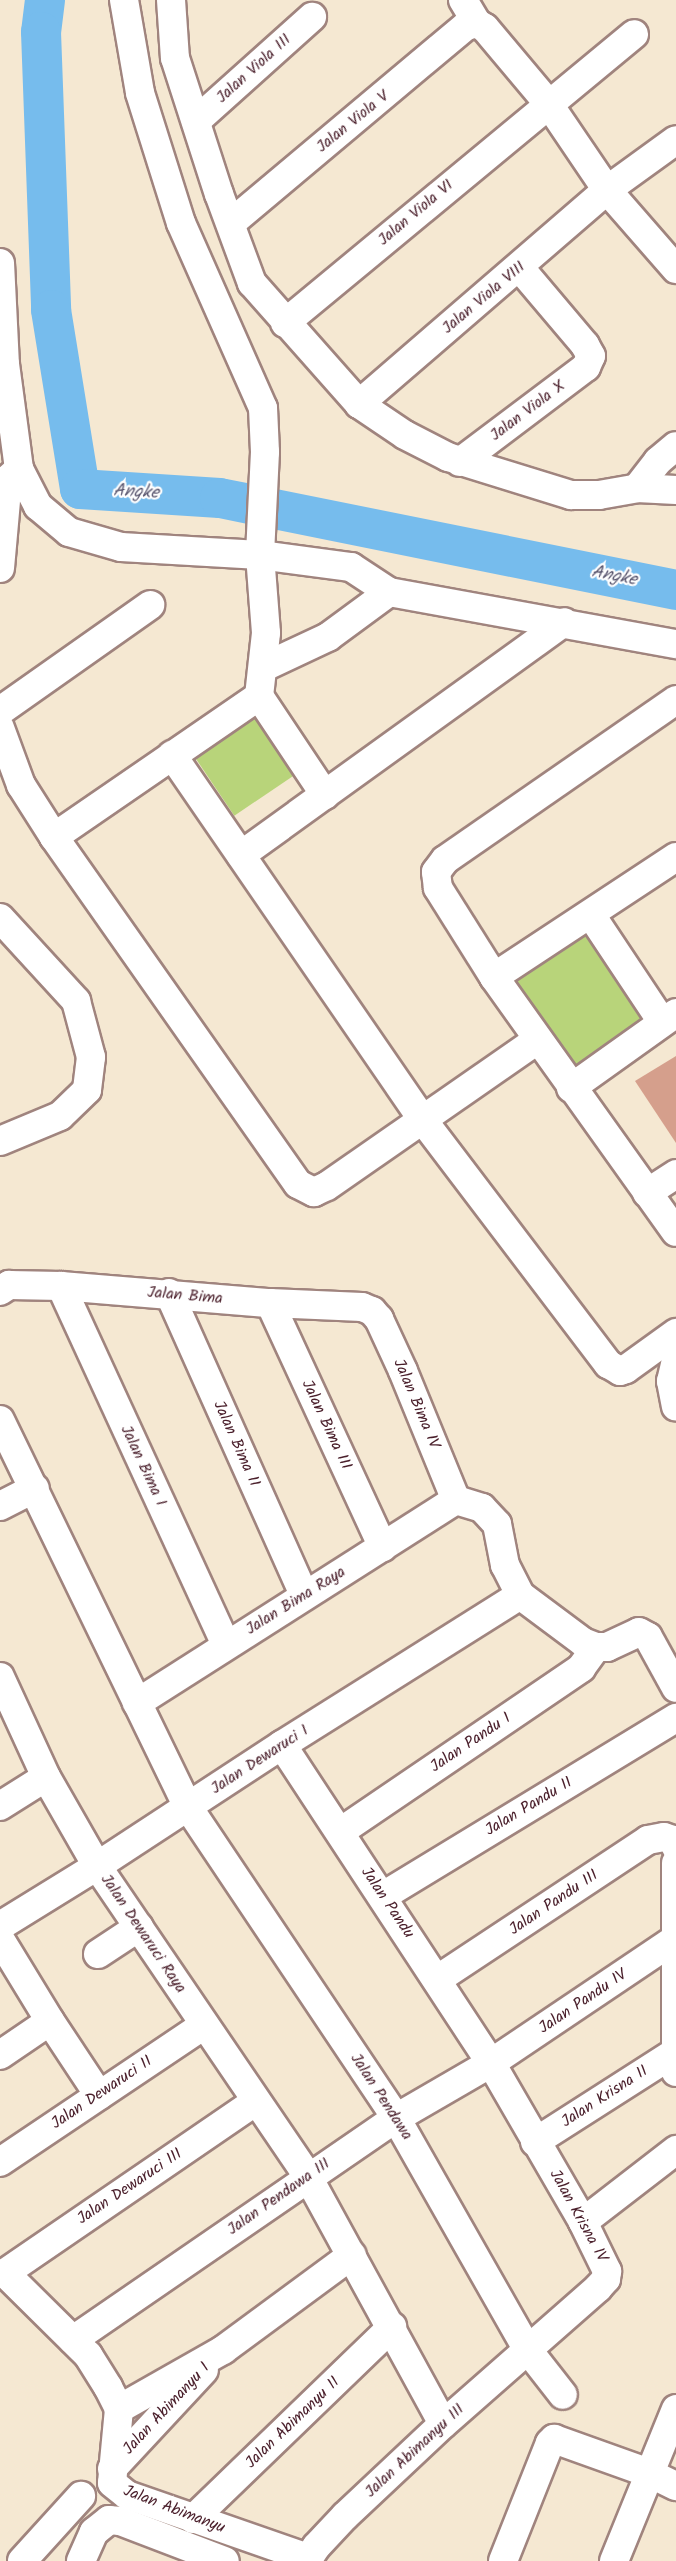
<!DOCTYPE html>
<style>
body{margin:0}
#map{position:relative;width:676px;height:2561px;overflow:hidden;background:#f5e8d2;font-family:Kalam,sans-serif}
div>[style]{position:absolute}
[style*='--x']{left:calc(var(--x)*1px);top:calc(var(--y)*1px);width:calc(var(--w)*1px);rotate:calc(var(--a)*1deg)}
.green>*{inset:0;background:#b8d47a;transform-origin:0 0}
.river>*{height:40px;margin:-20px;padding:0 20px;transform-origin:20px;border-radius:20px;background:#76bced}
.building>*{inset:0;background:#d59f8c}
.roads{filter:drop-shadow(2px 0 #a0847e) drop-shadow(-2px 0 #a0847e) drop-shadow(0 2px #a0847e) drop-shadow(0 -2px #a0847e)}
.minor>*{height:28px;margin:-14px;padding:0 14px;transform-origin:14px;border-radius:14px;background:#fff}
span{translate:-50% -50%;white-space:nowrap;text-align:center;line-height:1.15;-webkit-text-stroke:4.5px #fff;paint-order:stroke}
.street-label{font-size:16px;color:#4a1f2b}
.water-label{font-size:18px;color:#59566f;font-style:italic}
</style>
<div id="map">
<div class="green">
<div style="left:259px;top:711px;width:73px;height:79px;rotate:56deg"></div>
<div style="left:589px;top:925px;width:115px;height:100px;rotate:56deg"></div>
</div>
<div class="river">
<div style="--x:45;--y:0;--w:32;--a:97"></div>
<div style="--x:41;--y:32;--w:278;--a:87.9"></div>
<div style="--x:51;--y:310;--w:181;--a:80.8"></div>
<div style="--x:80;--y:489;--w:140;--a:3.7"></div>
<div style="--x:220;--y:498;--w:465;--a:11.4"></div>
</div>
<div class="building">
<div style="clip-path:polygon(676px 1056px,676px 1143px,635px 1081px)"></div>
</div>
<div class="roads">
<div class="minor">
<div style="--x:124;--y:0;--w:94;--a:80.2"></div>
<div style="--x:140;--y:93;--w:136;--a:72.5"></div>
<div style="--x:181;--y:223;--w:202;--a:66.1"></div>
<div style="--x:263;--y:408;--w:44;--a:87.4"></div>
<div style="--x:265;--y:452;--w:103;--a:92.8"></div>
<div style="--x:260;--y:555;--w:78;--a:85.6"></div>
<div style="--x:266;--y:633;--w:63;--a:96.3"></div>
<div style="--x:259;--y:696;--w:119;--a:56.3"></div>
<div style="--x:171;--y:0;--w:58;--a:86.1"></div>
<div style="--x:175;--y:58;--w:143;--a:72.1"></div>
<div style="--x:219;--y:194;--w:95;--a:69.7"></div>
<div style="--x:252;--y:283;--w:162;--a:48.5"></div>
<div style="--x:359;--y:404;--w:55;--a:34"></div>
<div style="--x:405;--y:435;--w:48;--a:27.1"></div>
<div style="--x:448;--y:457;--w:129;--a:17.2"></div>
<div style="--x:571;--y:495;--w:28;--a:0"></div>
<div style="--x:599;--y:495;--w:39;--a:-10"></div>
<div style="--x:637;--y:488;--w:39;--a:3"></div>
<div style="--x:463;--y:0;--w:27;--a:59"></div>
<div style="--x:477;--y:23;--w:9;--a:32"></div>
<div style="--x:485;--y:28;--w:98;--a:50"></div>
<div style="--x:548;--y:103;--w:105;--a:55.9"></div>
<div style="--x:607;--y:190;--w:105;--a:48.9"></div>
<div style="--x:196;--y:121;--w:156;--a:-41.9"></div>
<div style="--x:231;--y:223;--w:307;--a:-40"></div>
<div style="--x:466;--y:26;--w:11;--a:-15"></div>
<div style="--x:0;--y:263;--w:101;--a:87.2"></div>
<div style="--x:5;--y:364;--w:106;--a:82.4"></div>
<div style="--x:19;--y:469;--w:42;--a:62.8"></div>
<div style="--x:38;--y:506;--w:40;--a:40"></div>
<div style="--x:69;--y:532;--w:54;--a:16.1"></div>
<div style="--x:121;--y:547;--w:139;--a:3.3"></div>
<div style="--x:260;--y:555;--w:92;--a:7.5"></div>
<div style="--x:351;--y:567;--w:45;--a:33.3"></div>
<div style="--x:285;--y:323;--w:453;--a:-39.6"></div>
<div style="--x:359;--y:404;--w:328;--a:-40.8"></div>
<div style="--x:607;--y:190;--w:85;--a:-35.9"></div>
<div style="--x:460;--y:462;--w:158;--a:-37"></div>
<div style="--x:586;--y:367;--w:12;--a:-66"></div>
<div style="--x:591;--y:356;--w:13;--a:-119"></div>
<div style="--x:585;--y:345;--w:101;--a:-130.2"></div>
<div style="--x:637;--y:488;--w:34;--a:-52"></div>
<div style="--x:658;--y:461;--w:23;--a:-40"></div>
<div style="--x:0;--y:568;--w:89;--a:-84.9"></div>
<div style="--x:8;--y:479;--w:15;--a:-42"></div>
<div style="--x:264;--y:667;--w:71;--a:-25.1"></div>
<div style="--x:328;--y:637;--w:76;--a:-36.4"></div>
<div style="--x:389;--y:592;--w:292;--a:10.3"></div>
<div style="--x:676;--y:700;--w:281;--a:145.3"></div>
<div style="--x:445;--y:860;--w:15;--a:127"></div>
<div style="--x:436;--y:872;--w:16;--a:83"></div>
<div style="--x:438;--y:888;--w:105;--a:57.8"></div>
<div style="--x:494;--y:977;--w:313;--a:54.5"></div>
<div style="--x:0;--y:711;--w:184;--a:-35.2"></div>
<div style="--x:0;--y:728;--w:61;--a:69.8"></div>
<div style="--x:21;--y:785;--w:62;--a:57.6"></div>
<div style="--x:54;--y:837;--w:424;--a:54.9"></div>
<div style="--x:298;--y:1184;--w:18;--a:27"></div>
<div style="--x:314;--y:1192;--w:14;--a:-25"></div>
<div style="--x:327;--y:1186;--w:256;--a:-34.8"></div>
<div style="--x:172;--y:755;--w:442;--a:55.5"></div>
<div style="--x:422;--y:1119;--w:308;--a:52.8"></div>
<div style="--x:608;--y:1364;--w:14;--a:30"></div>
<div style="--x:620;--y:1371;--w:6;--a:-18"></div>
<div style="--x:626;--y:1369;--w:62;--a:-35.8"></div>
<div style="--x:54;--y:837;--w:249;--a:-34.5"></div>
<div style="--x:241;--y:855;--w:398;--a:-35.8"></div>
<div style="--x:591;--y:915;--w:128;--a:56.4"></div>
<div style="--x:0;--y:918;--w:113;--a:47.5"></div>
<div style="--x:76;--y:1001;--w:58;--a:75"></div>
<div style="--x:91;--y:1057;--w:33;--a:97"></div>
<div style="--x:87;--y:1090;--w:37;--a:136"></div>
<div style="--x:60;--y:1116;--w:65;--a:157.4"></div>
<div style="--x:494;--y:977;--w:218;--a:-33.4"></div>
<div style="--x:571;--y:1088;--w:129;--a:-35.5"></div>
<div style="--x:647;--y:1193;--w:35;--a:-33"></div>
<div style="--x:61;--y:1286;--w:395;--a:65.3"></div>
<div style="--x:0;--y:1291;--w:11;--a:-34"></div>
<div style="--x:9;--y:1285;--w:52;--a:1.1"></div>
<div style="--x:61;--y:1286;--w:210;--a:4.7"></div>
<div style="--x:270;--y:1303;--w:92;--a:2.5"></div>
<div style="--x:362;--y:1307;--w:11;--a:22"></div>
<div style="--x:372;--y:1311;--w:11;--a:49"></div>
<div style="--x:379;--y:1319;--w:57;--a:65.2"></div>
<div style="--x:403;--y:1371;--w:139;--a:67.7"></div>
<div style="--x:169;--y:1293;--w:331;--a:65.9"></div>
<div style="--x:270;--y:1303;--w:269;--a:65.2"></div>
<div style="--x:676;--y:1360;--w:22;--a:103"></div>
<div style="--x:671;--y:1381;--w:26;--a:79"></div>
<div style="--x:0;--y:1420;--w:430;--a:64.1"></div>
<div style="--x:188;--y:1807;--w:374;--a:56.2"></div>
<div style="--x:396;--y:2118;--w:266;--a:60.4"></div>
<div style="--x:527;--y:2349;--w:58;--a:52"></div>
<div style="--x:456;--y:1500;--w:27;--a:17"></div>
<div style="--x:482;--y:1508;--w:22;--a:47"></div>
<div style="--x:497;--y:1524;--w:42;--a:79"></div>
<div style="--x:505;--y:1565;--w:34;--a:63"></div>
<div style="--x:520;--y:1595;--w:79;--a:36.7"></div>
<div style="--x:583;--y:1642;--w:14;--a:21"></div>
<div style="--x:596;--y:1647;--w:11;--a:0"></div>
<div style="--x:607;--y:1647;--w:35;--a:-25"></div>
<div style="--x:639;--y:1632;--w:10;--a:29"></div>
<div style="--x:648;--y:1637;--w:58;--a:61.2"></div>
<div style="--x:0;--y:1506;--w:39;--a:-27"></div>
<div style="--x:0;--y:1677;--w:110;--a:65.3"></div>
<div style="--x:46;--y:1777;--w:103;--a:60.2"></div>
<div style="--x:97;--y:1866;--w:376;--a:55.8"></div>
<div style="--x:308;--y:2177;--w:281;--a:61.3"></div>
<div style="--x:137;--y:1703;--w:378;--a:-32.5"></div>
<div style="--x:282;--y:1745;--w:381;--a:56.7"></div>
<div style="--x:491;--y:2063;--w:184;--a:59.9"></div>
<div style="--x:583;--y:2222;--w:55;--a:63.9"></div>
<div style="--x:607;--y:2271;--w:8;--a:97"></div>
<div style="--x:606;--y:2279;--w:12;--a:132"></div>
<div style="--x:598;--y:2288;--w:206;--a:138.7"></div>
<div style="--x:443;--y:2424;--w:134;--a:136.8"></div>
<div style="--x:345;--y:2516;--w:42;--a:133.1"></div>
<div style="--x:316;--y:2547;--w:17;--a:123"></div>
<div style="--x:0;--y:1806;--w:54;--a:-32.2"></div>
<div style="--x:340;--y:1832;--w:292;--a:-34.2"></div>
<div style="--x:581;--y:1668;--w:26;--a:-54"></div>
<div style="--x:676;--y:1863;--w:209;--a:90"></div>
<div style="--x:383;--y:1896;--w:343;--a:-31.3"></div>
<div style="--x:0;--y:1926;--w:114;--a:-31.7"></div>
<div style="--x:97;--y:1866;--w:221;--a:-33.2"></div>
<div style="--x:282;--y:1745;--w:281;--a:-32.2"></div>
<div style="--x:0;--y:1939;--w:96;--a:58.6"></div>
<div style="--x:98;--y:1954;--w:49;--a:-33.4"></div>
<div style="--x:438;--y:1979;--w:252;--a:-33.5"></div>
<div style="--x:648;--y:1840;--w:16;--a:-11"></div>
<div style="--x:664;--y:1837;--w:9;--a:18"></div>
<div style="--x:673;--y:1840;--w:8;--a:67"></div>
<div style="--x:0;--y:2055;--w:60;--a:-34.2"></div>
<div style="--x:50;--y:2021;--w:89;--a:56.5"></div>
<div style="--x:535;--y:2142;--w:165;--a:-32.6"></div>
<div style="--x:0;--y:2162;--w:246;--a:-33.9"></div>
<div style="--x:583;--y:2222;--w:118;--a:-37.7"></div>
<div style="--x:5;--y:2273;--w:117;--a:44.7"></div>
<div style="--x:88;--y:2355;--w:38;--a:58"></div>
<div style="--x:108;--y:2387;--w:25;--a:63"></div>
<div style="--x:119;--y:2409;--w:74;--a:95.4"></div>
<div style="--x:112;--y:2483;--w:19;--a:39"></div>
<div style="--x:127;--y:2495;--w:192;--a:19.2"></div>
<div style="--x:5;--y:2273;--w:304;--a:-34.4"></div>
<div style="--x:73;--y:2340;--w:392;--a:-34.5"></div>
<div style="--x:396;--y:2118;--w:110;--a:-30.1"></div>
<div style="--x:491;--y:2063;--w:220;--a:-33.9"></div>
<div style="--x:119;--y:2409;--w:120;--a:-29.6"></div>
<div style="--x:223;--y:2350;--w:160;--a:-36.4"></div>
<div style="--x:112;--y:2469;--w:135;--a:-47.1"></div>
<div style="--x:193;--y:2519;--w:277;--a:-44"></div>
<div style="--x:22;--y:2561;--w:88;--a:-47.8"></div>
<div style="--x:81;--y:2561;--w:32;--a:-66"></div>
<div style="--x:94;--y:2532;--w:19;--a:-39"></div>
<div style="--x:109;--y:2520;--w:11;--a:5"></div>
<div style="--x:120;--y:2521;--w:112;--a:20.9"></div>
<div style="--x:503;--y:2561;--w:127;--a:-68.3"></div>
<div style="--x:550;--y:2443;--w:6;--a:-45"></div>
<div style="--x:554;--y:2439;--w:101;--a:19.7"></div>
<div style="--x:649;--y:2473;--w:30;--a:26"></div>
<div style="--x:614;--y:2561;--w:164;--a:-67.8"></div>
</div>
</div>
<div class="street-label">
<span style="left:254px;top:69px;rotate:-42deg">Jalan Viola III</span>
<span style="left:353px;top:122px;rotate:-39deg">Jalan Viola V</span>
<span style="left:416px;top:213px;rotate:-40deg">Jalan Viola VI</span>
<span style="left:484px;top:298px;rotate:-40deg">Jalan Viola VIII</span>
<span style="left:528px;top:411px;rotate:-37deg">Jalan Viola X</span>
<span style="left:185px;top:1296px;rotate:5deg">Jalan Bima</span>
<span style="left:416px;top:1404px;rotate:67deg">Jalan Bima IV</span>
<span style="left:326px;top:1425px;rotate:65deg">Jalan Bima III</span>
<span style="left:236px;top:1444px;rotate:66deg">Jalan Bima II</span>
<span style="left:143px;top:1466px;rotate:65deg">Jalan Bima I</span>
<span style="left:296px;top:1601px;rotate:-32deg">Jalan Bima Raya</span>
<span style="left:471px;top:1743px;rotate:-34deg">Jalan Pandu I</span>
<span style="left:260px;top:1760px;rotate:-33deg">Jalan Dewaruci I</span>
<span style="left:529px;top:1807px;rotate:-31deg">Jalan Pandu II</span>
<span style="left:387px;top:1903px;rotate:56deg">Jalan Pandu</span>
<span style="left:554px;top:1903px;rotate:-34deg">Jalan Pandu III</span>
<span style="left:143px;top:1934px;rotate:56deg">Jalan Dewaruci Raya</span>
<span style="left:583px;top:2002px;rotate:-34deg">Jalan Pandu IV</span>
<span style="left:102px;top:2093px;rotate:-34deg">Jalan Dewaruci II</span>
<span style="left:381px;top:2097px;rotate:57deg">Jalan Pendawa</span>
<span style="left:605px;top:2097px;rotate:-33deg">Jalan Krisna II</span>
<span style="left:130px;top:2187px;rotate:-34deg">Jalan Dewaruci III</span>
<span style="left:279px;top:2197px;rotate:-35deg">Jalan Pendawa III</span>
<span style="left:578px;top:2216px;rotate:61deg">Jalan Krisna IV</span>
<span style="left:167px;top:2409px;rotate:-47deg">Jalan Abimanyu I</span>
<span style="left:293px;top:2423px;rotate:-44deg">Jalan Abimanyu II</span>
<span style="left:415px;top:2451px;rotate:-43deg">Jalan Abimanyu III</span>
<span style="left:174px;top:2510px;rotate:21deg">Jalan Abimanyu</span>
</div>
<div class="water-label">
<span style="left:136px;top:493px;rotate:3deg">Angke</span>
<span style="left:614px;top:577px;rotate:11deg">Angke</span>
</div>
</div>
